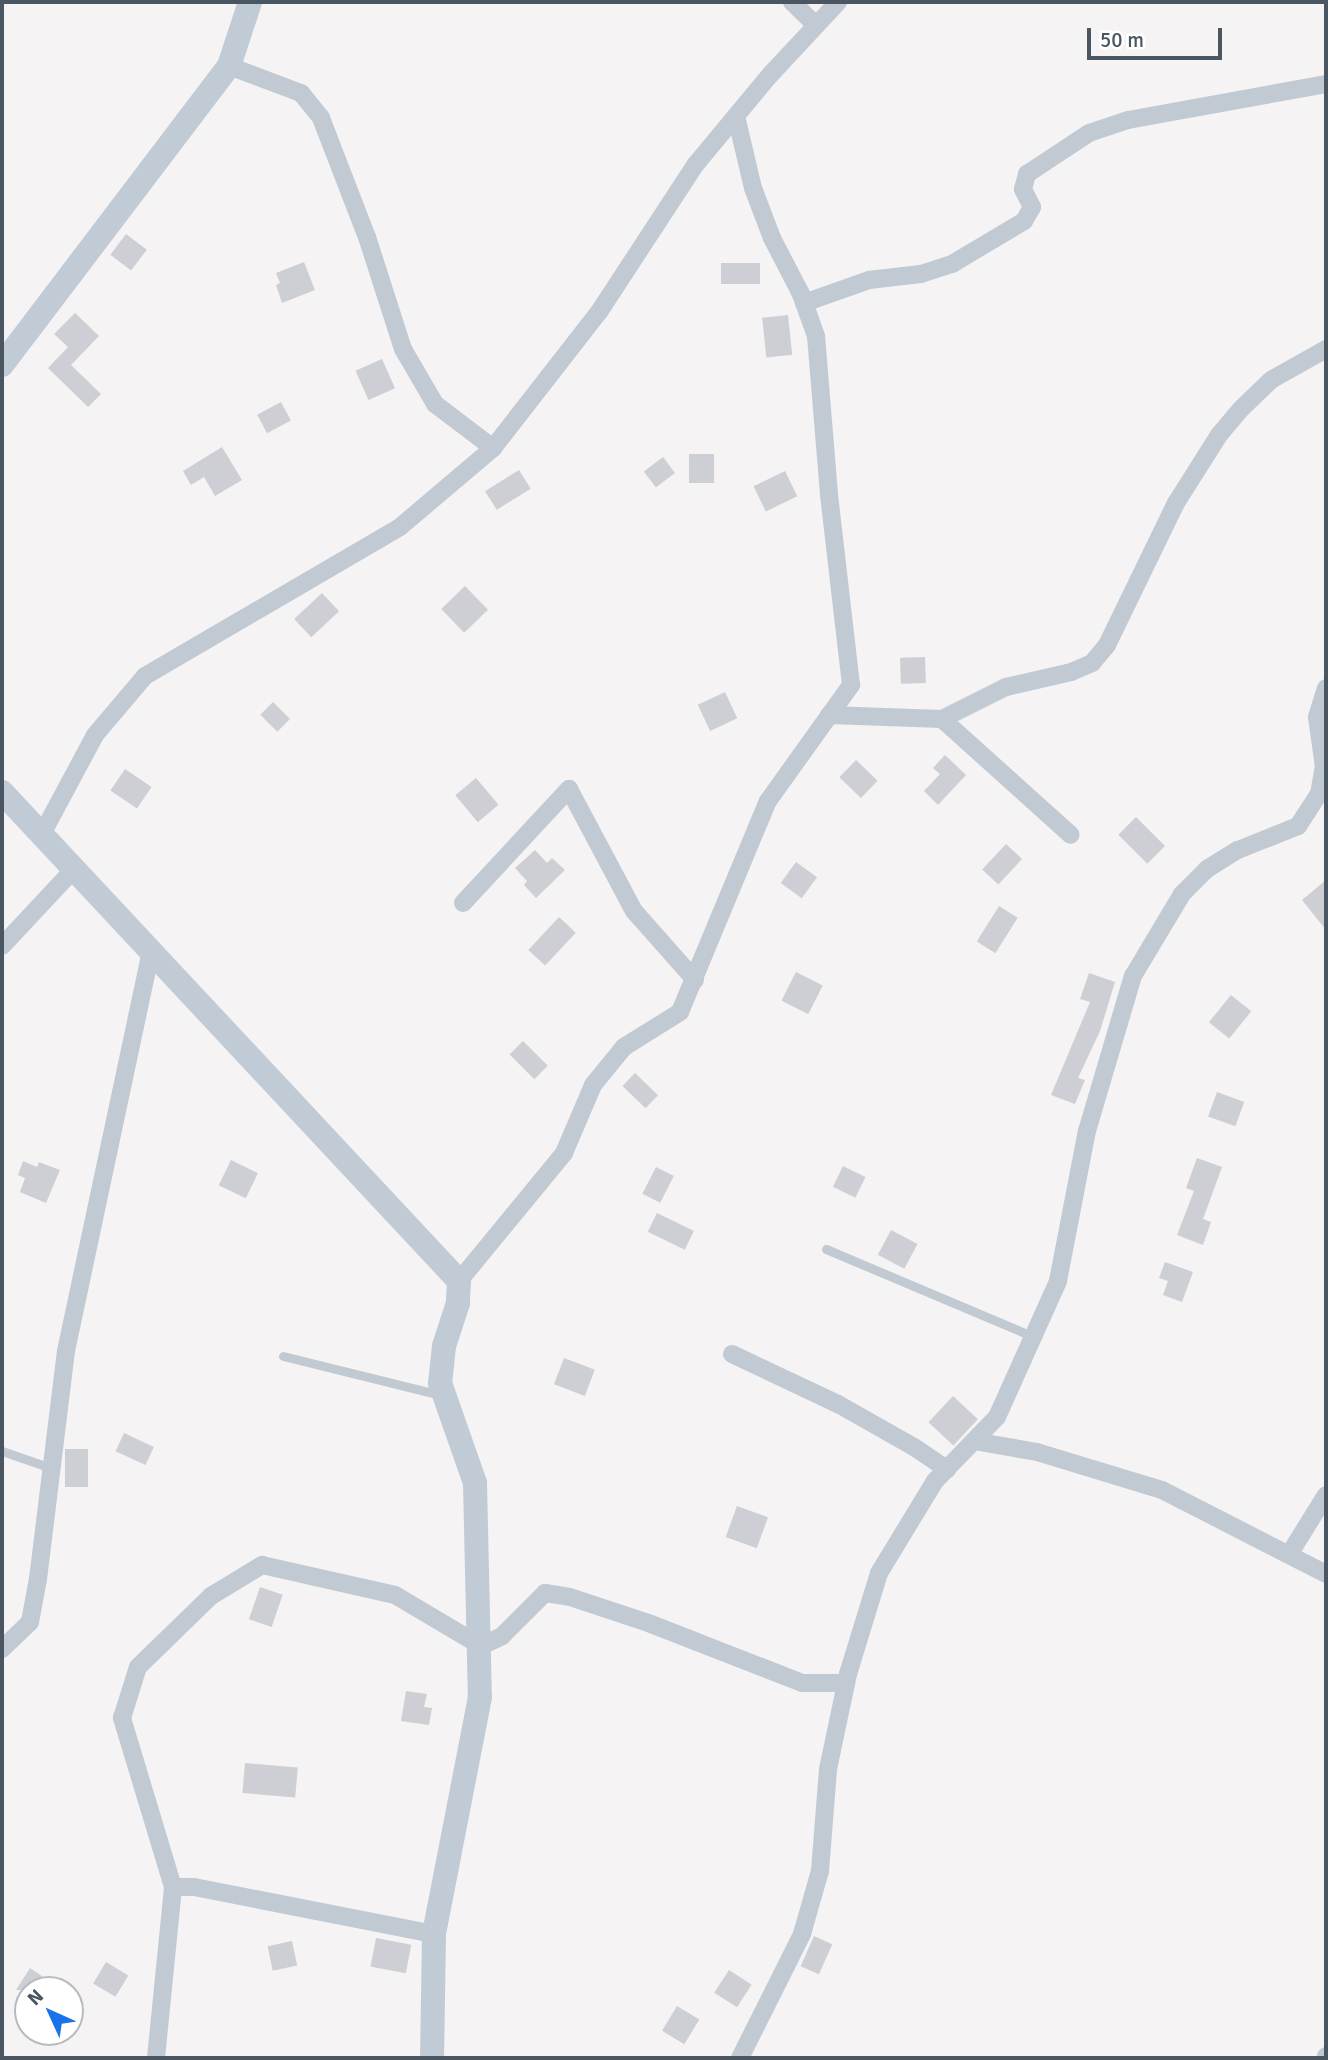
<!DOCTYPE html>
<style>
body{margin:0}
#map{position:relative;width:1328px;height:2060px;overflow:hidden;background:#f5f3f3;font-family:Signika,sans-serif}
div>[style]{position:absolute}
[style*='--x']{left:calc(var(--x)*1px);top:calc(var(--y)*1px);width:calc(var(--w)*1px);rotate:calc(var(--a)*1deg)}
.building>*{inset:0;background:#cdcfd5;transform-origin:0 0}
.lane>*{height:9px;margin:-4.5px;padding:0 4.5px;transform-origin:4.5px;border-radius:4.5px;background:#c1cad2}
.street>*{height:18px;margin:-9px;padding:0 9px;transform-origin:9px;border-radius:9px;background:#c1cad2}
.secondary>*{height:24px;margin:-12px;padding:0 12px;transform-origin:12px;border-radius:12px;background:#c1cbd6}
span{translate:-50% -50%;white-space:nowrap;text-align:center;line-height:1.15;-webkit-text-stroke:7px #fff;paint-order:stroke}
.frame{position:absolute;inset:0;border:4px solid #4a5661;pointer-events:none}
.north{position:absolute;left:14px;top:1976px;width:70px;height:70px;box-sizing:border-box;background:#fff;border:2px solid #b7bbc0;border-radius:50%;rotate:315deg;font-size:19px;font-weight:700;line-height:28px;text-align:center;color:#4a5661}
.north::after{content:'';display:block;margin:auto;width:24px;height:32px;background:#1a73e8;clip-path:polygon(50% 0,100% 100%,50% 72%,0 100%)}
.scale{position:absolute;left:1087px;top:28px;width:135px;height:32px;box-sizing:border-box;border:4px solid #4a5661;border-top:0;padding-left:9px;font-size:21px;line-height:24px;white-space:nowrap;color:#4a5661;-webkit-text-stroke:5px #fff;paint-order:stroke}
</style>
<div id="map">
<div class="building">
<div style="left:126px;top:234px;width:26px;height:26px;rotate:37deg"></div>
<div style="clip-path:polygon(304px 262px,315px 290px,282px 303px,276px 285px,280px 283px,276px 273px)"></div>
<div style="left:760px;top:263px;width:21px;height:39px;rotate:90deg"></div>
<div style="clip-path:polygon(75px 313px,99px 336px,71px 365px,101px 394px,88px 407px,48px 368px,68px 347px,54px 334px)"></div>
<div style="left:788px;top:315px;width:40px;height:26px;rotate:84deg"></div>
<div style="left:382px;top:359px;width:32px;height:29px;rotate:66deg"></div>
<div style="left:281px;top:402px;width:21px;height:27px;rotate:62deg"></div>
<div style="clip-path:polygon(222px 447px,242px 480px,215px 496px,204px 477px,191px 485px,183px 471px)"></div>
<div style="left:689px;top:454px;width:25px;height:29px"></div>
<div style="left:663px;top:457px;width:20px;height:24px;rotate:53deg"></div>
<div style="left:519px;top:470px;width:22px;height:40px;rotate:58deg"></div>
<div style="left:785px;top:471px;width:28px;height:35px;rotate:64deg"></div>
<div style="left:465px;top:586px;width:33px;height:33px;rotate:46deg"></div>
<div style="left:322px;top:593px;width:25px;height:38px;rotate:47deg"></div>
<div style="left:925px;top:657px;width:26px;height:25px;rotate:88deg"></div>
<div style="left:725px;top:692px;width:29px;height:30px;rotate:65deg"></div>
<div style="left:273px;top:702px;width:24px;height:18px;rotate:45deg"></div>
<div style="clip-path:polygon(945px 755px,966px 775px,938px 805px,924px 791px,940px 774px,933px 768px)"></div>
<div style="left:856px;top:760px;width:30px;height:24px;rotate:44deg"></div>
<div style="left:125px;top:769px;width:32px;height:26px;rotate:34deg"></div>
<div style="left:476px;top:778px;width:35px;height:27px;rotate:50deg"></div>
<div style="left:1136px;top:817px;width:41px;height:25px;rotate:45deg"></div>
<div style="left:1006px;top:844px;width:22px;height:35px;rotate:43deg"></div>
<div style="clip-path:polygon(535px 850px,547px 863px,552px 858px,565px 870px,536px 898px,524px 885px,527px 881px,515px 868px)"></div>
<div style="left:796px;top:862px;width:26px;height:26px;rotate:36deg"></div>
<div style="clip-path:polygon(1326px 880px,1326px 930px,1302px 900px)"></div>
<div style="left:999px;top:906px;width:22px;height:42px;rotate:32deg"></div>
<div style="left:559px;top:917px;width:23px;height:45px;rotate:43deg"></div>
<div style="left:796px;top:972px;width:30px;height:32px;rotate:27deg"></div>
<div style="clip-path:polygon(1089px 973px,1115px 982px,1100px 1031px,1078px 1078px,1085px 1080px,1075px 1104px,1051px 1095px,1090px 1002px,1080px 999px)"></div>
<div style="left:1231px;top:995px;width:26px;height:35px;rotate:39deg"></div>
<div style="left:523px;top:1041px;width:35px;height:19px;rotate:45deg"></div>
<div style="left:635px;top:1073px;width:32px;height:18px;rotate:44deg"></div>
<div style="left:1217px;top:1092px;width:29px;height:26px;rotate:20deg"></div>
<div style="clip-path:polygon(1197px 1158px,1222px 1167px,1203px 1219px,1211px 1222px,1203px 1245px,1177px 1235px,1194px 1191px,1186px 1188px)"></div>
<div style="left:231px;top:1160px;width:30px;height:28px;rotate:26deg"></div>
<div style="clip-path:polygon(23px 1161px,37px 1167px,39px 1162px,60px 1170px,46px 1203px,20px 1192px,25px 1178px,18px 1175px)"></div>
<div style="left:843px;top:1166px;width:25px;height:23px;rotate:26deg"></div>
<div style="left:656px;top:1167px;width:20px;height:30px;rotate:27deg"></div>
<div style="left:657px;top:1213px;width:41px;height:21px;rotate:26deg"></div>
<div style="left:891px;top:1230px;width:30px;height:28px;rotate:28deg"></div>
<div style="clip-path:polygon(1165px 1262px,1193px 1272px,1182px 1302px,1163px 1295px,1168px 1281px,1159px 1278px)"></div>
<div style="left:564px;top:1358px;width:33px;height:28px;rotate:21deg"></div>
<div style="left:953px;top:1396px;width:34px;height:36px;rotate:43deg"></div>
<div style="left:124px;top:1433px;width:33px;height:20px;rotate:25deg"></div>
<div style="left:65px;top:1449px;width:23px;height:38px"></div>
<div style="left:737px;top:1506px;width:33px;height:33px;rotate:20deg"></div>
<div style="left:260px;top:1587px;width:24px;height:34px;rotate:19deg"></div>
<div style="clip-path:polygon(406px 1691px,427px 1694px,424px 1707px,432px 1708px,429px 1725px,401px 1721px)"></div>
<div style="left:245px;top:1763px;width:53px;height:30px;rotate:5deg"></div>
<div style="left:814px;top:1936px;width:20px;height:33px;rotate:24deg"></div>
<div style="left:376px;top:1938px;width:36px;height:29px;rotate:11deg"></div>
<div style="left:292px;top:1941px;width:25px;height:25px;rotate:78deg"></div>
<div style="left:106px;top:1962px;width:26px;height:25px;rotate:31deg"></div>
<div style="clip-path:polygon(30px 1968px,49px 1981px,42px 1990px,16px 1990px)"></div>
<div style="left:729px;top:1970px;width:27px;height:27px;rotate:33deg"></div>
<div style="left:677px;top:2006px;width:26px;height:29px;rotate:31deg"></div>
</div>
<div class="lane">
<div style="--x:826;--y:1249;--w:226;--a:22.9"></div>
<div style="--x:283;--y:1356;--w:163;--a:13.9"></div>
<div style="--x:2;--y:1451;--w:52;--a:19.1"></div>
</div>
<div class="street">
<div style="--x:792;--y:2;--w:33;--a:44"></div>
<div style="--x:229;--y:66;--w:77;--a:20.6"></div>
<div style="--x:301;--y:93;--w:32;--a:51"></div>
<div style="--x:321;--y:118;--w:128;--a:68.9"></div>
<div style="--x:367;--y:237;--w:118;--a:72.2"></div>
<div style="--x:403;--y:349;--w:64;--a:59.8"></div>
<div style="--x:435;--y:404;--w:73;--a:37.2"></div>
<div style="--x:804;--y:303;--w:69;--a:-19.5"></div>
<div style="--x:869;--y:280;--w:52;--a:-6.6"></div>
<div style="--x:921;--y:274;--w:33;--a:-18"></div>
<div style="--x:952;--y:264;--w:84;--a:-30.8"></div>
<div style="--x:1024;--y:221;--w:16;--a:-60"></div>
<div style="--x:1032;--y:207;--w:20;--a:-117"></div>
<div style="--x:1023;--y:189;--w:16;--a:-75"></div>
<div style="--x:1027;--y:174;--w:74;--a:-33.5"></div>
<div style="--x:1089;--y:133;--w:41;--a:-18.4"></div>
<div style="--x:1128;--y:120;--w:201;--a:-10.3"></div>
<div style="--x:829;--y:715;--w:113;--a:2"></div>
<div style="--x:942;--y:719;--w:72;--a:-26.6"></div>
<div style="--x:1006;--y:687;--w:67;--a:-13"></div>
<div style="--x:1071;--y:672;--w:23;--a:-23"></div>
<div style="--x:1092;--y:663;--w:23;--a:-50"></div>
<div style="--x:1107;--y:645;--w:158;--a:-64.1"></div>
<div style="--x:1176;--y:503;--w:80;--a:-57.7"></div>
<div style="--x:1219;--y:435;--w:35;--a:-50"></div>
<div style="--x:1242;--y:408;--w:40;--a:-44"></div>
<div style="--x:1271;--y:380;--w:63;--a:-29.4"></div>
<div style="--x:942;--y:719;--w:173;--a:42"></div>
<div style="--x:42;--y:834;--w:112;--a:-61.8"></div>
<div style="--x:95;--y:735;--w:77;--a:-49.7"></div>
<div style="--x:145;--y:676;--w:295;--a:-30.3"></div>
<div style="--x:400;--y:527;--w:122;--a:-40.3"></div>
<div style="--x:493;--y:448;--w:172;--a:-52.1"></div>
<div style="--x:599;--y:312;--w:177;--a:-56.8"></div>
<div style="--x:696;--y:164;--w:116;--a:-50.3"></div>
<div style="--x:770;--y:75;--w:100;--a:-47"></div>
<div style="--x:463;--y:903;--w:156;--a:-47.1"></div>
<div style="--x:569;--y:789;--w:138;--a:62"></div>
<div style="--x:634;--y:911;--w:92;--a:48.5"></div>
<div style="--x:2;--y:946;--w:105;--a:-46.9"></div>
<div style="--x:459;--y:1281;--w:166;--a:-50.6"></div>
<div style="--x:564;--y:1153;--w:74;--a:-66.9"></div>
<div style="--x:593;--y:1085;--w:49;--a:-50.8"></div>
<div style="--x:624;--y:1047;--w:66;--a:-32"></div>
<div style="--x:680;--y:1012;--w:229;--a:-67.4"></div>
<div style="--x:768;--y:801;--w:143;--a:-54.4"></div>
<div style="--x:851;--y:685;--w:192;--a:-96.6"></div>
<div style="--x:829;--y:494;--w:159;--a:-94.7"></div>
<div style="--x:816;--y:336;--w:45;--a:-109.7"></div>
<div style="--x:801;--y:294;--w:63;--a:-117.4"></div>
<div style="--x:772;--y:238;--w:53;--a:-110.8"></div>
<div style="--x:753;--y:188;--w:74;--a:-103.3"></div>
<div style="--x:732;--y:1354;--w:117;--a:25.3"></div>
<div style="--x:838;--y:1404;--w:87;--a:29.5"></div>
<div style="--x:914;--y:1447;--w:40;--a:34"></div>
<div style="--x:974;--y:1441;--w:64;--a:9.9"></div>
<div style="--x:1037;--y:1452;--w:131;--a:16.9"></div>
<div style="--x:1162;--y:1490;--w:184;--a:27.1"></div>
<div style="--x:1290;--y:1553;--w:68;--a:-58.2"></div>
<div style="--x:2;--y:1649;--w:39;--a:-44"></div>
<div style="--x:30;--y:1622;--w:44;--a:-79.5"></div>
<div style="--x:38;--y:1579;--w:230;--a:-83"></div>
<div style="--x:66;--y:1351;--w:408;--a:-78"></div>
<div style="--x:173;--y:1887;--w:21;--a:0"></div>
<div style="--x:194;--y:1887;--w:245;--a:11.1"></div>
<div style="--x:1326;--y:2056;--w:1;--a:90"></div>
<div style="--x:156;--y:2058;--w:172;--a:-84.3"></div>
<div style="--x:173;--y:1887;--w:177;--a:-106.8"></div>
<div style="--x:122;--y:1718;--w:53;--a:-72.6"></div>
<div style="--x:138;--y:1667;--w:102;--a:-44.2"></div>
<div style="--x:211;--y:1596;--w:60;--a:-31.3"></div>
<div style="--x:262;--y:1565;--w:136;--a:12.7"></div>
<div style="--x:395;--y:1595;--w:100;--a:30.7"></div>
<div style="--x:481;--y:1646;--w:23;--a:-25"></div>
<div style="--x:502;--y:1636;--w:61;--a:-45"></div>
<div style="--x:545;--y:1593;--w:25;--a:9"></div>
<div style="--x:570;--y:1597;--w:85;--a:18.4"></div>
<div style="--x:651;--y:1624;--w:162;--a:21.3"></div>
<div style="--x:802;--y:1683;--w:44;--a:0"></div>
<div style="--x:740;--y:2058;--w:139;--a:-63.4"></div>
<div style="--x:802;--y:1934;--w:66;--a:-74.1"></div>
<div style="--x:820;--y:1871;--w:102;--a:-85.5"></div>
<div style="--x:828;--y:1769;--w:97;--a:-78.1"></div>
<div style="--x:848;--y:1674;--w:106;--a:-72.9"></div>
<div style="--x:879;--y:1573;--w:108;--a:-58.7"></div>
<div style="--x:935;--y:1481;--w:89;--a:-45.9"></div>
<div style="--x:997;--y:1417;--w:149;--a:-65.8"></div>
<div style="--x:1058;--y:1281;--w:153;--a:-79.1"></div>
<div style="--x:1087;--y:1131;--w:162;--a:-73.5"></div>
<div style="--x:1133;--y:976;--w:96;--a:-59.1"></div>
<div style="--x:1182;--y:894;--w:35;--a:-45"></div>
<div style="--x:1207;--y:869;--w:36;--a:-32"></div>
<div style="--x:1238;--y:850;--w:65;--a:-21.8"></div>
<div style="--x:1298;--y:826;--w:38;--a:-57"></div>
<div style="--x:1319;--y:794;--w:27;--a:-80"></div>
<div style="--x:1324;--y:767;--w:50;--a:-98"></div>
<div style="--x:1317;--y:717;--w:30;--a:-73"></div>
</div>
<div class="secondary">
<div style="--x:2;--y:365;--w:375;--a:-52.8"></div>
<div style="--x:229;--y:66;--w:67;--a:-71.8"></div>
<div style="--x:2;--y:792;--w:669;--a:46.94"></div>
<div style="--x:459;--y:1281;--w:22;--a:93"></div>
<div style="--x:458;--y:1303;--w:45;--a:108"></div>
<div style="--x:444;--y:1346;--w:37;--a:96"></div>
<div style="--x:440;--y:1383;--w:106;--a:70.7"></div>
<div style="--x:475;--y:1483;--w:214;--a:88.7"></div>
<div style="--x:480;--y:1697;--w:241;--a:101"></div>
<div style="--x:434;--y:1934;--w:124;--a:90.9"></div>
</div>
<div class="frame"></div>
<div class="north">N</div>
<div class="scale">50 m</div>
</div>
